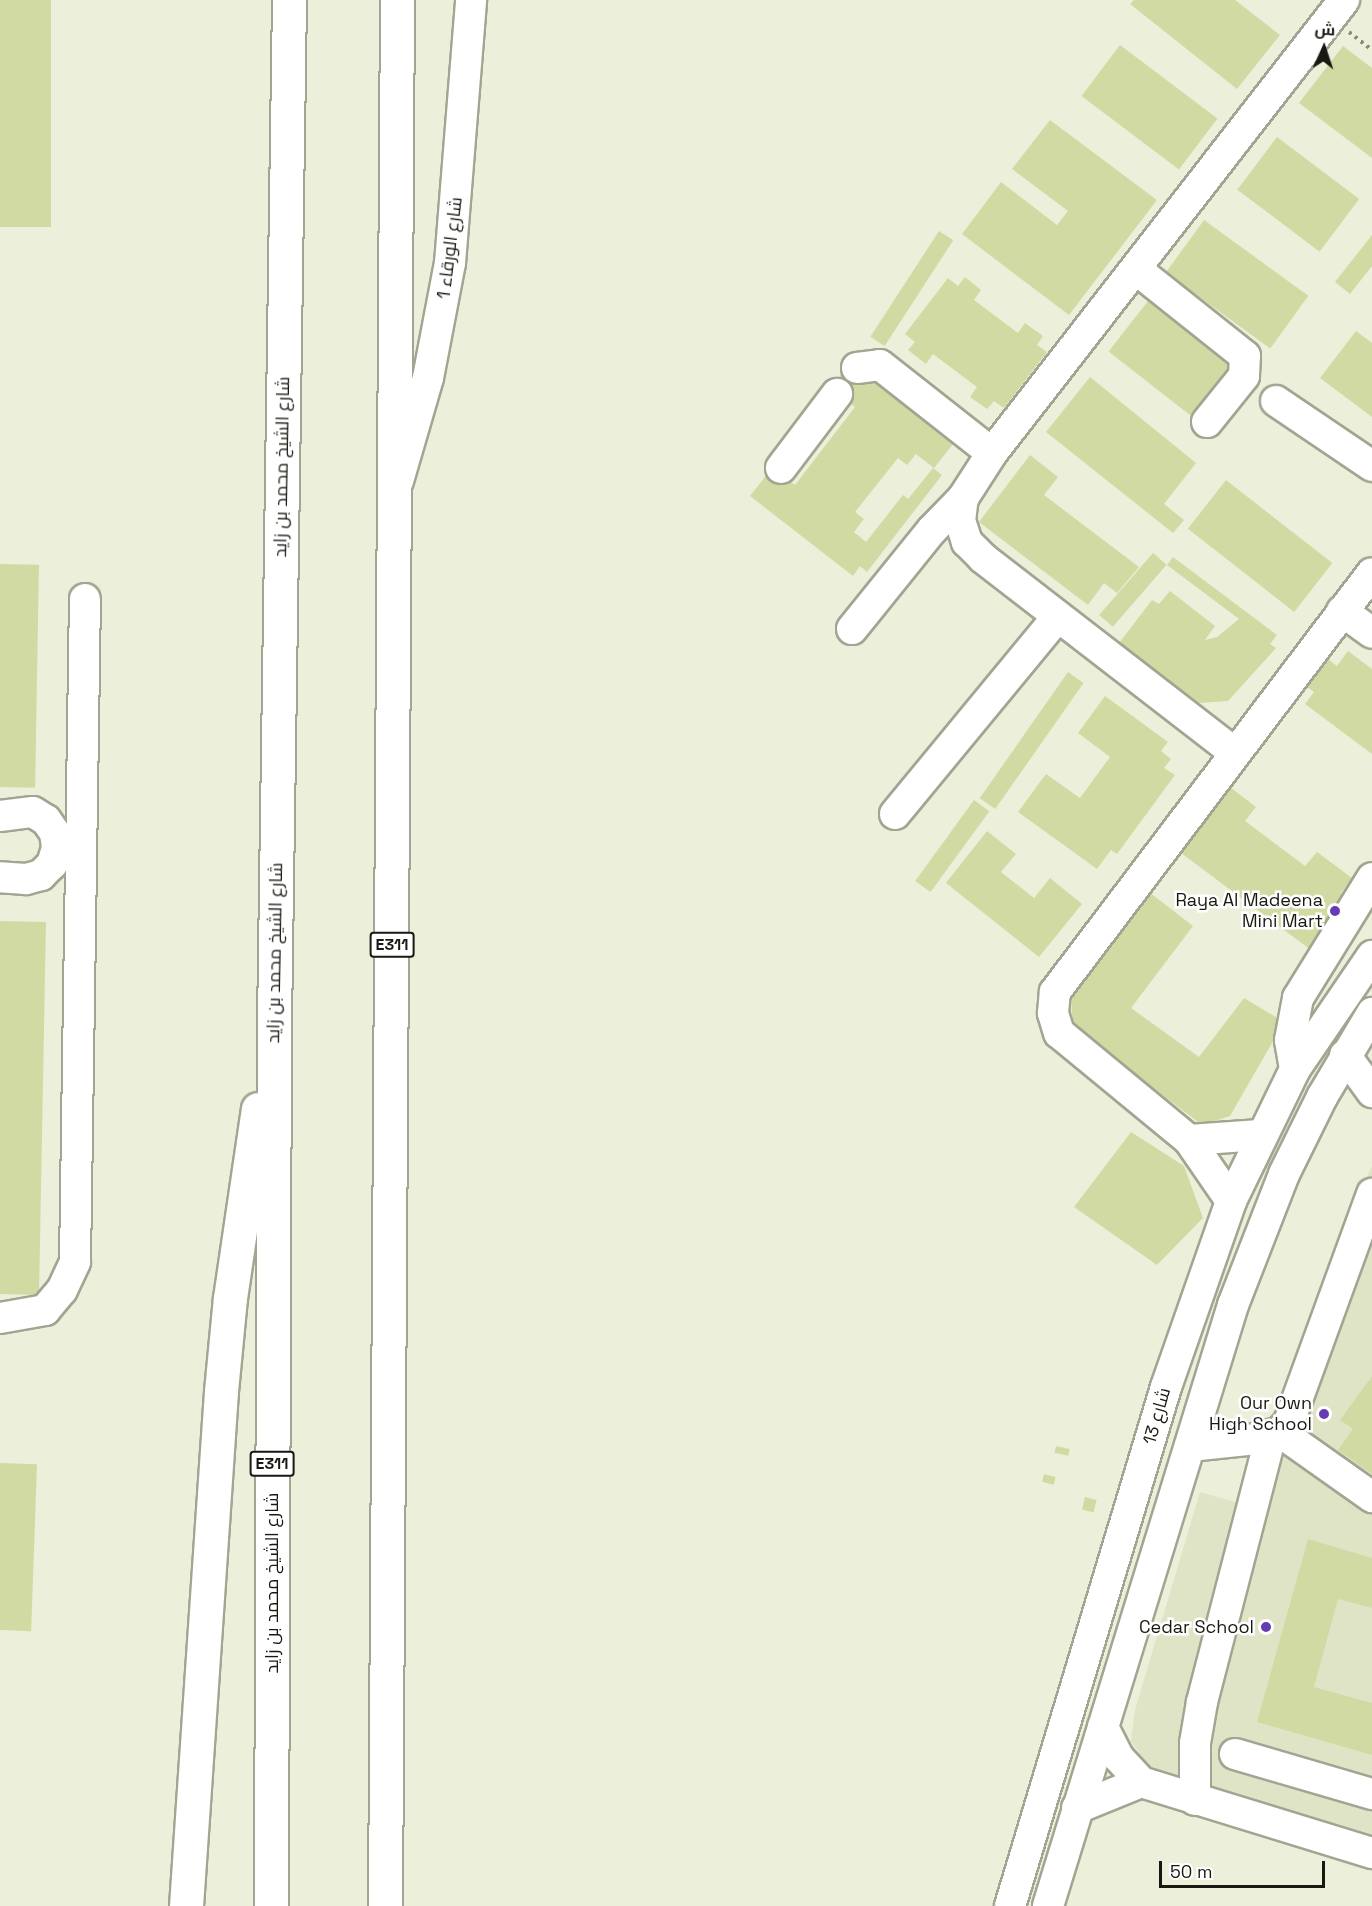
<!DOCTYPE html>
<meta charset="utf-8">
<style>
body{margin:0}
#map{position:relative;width:1372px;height:1906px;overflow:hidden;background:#ecefda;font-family:"Space Grotesk",Cairo,sans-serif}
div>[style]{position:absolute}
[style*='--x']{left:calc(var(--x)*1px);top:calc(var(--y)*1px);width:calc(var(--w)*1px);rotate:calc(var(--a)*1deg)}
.built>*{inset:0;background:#e0e4c7}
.building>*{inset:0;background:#d2daa3;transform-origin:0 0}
.path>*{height:4px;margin-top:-2px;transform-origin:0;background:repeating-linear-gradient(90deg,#888a7b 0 3px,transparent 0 7.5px)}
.roads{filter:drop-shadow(2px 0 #a2a591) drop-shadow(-2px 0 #a2a591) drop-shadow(0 2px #a2a591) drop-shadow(0 -2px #a2a591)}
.minor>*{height:30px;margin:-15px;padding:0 15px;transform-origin:15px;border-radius:15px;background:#fff}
.highway>*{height:33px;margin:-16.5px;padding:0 16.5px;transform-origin:16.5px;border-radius:16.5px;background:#fff}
.dots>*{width:16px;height:16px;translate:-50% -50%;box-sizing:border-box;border:3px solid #fff;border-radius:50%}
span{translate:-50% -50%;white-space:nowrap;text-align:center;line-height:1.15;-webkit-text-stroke:5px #fff;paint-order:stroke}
.shield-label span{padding:2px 4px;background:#fff;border:2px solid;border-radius:4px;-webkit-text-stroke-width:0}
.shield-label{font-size:16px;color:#181911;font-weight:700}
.street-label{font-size:18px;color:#181911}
.poi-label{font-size:18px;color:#181911}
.right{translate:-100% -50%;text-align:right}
.north{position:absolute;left:1294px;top:18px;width:60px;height:60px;-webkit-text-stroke:4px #fff;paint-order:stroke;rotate:3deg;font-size:16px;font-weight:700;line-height:24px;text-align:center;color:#181911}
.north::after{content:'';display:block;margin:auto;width:21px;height:27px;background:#181911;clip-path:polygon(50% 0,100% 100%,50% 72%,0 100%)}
.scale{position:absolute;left:1159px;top:1861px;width:166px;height:27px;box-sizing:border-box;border:3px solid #181911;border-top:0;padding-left:8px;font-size:18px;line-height:21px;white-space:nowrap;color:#181911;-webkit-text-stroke:4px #fff;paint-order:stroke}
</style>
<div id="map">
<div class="built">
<div style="clip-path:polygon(1372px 1166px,1372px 1835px,1150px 1768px,1131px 1741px,1135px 1710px,1200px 1492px,1246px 1505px,1307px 1323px,1349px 1213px)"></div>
</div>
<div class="building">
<div style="left:0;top:0;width:51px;height:227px"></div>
<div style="clip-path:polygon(1134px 0,1235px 0,1280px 35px,1237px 89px,1130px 4px)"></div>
<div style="left:1120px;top:45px;width:122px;height:64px;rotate:37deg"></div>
<div style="clip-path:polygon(1343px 46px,1372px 68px,1372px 158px,1299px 103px)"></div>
<div style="clip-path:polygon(1050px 120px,1157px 200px,1069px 315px,962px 234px,1001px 182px,1057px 225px,1068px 211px,1012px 169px)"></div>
<div style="left:1277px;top:137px;width:103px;height:66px;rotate:37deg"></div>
<div style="left:1204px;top:220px;width:129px;height:65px;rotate:36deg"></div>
<div style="left:939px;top:231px;width:17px;height:126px;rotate:33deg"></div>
<div style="clip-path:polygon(1372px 235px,1372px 266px,1350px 294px,1335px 282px)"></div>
<div style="clip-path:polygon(965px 277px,981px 290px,974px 300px,1018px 333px,1025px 323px,1043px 336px,1037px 345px,1047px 352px,1004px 408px,994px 401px,987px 409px,970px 397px,977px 387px,933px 354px,926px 364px,908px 350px,915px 342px,905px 334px,948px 278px,958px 286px)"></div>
<div style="left:1148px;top:301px;width:104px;height:64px;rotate:38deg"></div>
<div style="clip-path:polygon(1356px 331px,1372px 343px,1372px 417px,1320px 378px)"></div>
<div style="clip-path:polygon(850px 363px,954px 443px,934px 468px,916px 454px,907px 465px,898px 458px,855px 512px,864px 519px,854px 532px,866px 542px,903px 495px,908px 499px,933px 468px,942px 475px,867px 572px,860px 566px,853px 576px,750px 496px,772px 468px,795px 485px,855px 407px,830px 389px)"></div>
<div style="clip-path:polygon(1090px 377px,1196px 463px,1164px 504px,1184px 520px,1173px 533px,1046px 432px)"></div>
<div style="clip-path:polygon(1030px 455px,1058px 477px,1044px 495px,1139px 567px,1117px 593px,1104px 583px,1088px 605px,979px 522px)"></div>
<div style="left:1226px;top:480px;width:135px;height:62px;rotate:38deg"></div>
<div style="left:1153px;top:553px;width:18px;height:82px;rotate:41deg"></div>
<div style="clip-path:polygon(1173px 557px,1277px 635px,1270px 644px,1276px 648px,1228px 701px,1199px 703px,1119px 643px,1152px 600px,1159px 604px,1170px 591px,1215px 626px,1205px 640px,1217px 637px,1239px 619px,1167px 565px)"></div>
<div style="left:0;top:564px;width:39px;height:223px;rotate:1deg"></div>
<div style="clip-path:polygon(1348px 651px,1372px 669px,1372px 754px,1305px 704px,1314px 692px,1307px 687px,1328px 659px,1337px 666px)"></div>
<div style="left:1068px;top:672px;width:19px;height:154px;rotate:35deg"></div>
<div style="clip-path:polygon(1105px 696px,1168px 742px,1161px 751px,1171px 759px,1164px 768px,1175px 775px,1117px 854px,1111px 850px,1097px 869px,1018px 812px,1046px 774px,1080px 798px,1110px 757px,1078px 733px)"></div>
<div style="clip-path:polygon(1226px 784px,1256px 807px,1245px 821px,1305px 866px,1317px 852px,1352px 878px,1341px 893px,1350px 899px,1311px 950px,1173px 847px)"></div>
<div style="left:974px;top:800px;width:19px;height:100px;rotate:36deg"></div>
<div style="clip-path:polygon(987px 831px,1016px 854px,1001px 872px,1034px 898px,1050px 878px,1082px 904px,1039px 957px,946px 883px)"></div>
<div style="clip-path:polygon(1149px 892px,1193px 926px,1131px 1008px,1199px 1057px,1244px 998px,1284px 1022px,1230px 1116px,1202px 1125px,1073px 1027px,1071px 1000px)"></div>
<div style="clip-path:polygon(0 921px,46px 922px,39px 1295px,0 1294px)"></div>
<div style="clip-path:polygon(1131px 1132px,1184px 1166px,1203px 1218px,1157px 1265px,1074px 1207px)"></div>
<div style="clip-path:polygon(1372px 1376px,1372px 1474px,1338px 1450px,1353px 1429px,1340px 1420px)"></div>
<div style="left:1056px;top:1446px;width:14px;height:7px;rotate:12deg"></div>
<div style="left:0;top:1463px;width:37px;height:167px;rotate:2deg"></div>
<div style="left:1044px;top:1474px;width:12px;height:8px;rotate:14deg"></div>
<div style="left:1085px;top:1497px;width:12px;height:13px;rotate:14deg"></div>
<div style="clip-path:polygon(1308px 1539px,1372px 1558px,1372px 1608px,1338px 1599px,1314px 1687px,1372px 1703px,1372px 1755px,1257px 1722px)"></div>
</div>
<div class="path">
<div style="--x:1349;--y:32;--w:29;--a:38"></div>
</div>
<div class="roads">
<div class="minor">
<div style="--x:1137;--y:270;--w:138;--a:38.5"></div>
<div style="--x:1245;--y:356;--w:20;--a:93"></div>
<div style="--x:1244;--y:376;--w:59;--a:128.8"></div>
<div style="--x:857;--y:368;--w:23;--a:-7"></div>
<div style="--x:880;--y:365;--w:142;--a:38.2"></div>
<div style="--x:1276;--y:401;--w:116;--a:34.1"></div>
<div style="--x:781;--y:468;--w:93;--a:-52.9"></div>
<div style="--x:398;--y:481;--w:107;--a:-73.8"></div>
<div style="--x:428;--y:378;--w:117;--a:-79.2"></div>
<div style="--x:450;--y:263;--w:264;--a:-85.4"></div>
<div style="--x:1342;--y:611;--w:37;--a:36"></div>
<div style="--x:852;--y:629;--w:127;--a:-51.1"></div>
<div style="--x:932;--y:530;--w:45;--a:-45.9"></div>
<div style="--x:1235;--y:753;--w:319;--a:-142.3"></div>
<div style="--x:983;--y:558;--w:23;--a:-135"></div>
<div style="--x:967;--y:542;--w:22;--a:-108"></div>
<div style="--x:960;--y:521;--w:23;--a:-83"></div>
<div style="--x:963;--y:498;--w:54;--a:-57.2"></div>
<div style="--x:992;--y:453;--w:574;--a:-52.15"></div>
<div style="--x:895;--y:814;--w:256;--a:-50.5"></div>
<div style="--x:0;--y:816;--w:33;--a:-7"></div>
<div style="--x:33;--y:812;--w:15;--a:32"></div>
<div style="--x:46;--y:820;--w:16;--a:55"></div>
<div style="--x:55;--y:833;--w:15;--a:82"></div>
<div style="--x:57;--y:848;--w:17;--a:107"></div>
<div style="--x:52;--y:864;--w:16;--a:135"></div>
<div style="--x:41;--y:875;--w:16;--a:165"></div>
<div style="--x:26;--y:879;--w:26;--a:-176"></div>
<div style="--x:1345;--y:1055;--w:46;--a:53.9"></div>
<div style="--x:1295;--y:1069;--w:29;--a:-100"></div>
<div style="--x:1290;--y:1040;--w:43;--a:-79.2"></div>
<div style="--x:1298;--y:998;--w:141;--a:-58.3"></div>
<div style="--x:1189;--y:1140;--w:71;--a:-4"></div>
<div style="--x:1231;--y:1201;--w:74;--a:-124.5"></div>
<div style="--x:1189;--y:1140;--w:168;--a:-140.5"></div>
<div style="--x:1059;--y:1033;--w:21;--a:-107"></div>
<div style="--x:1053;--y:1013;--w:21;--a:-85"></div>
<div style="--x:1055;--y:992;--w:525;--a:-52.89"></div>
<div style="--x:0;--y:1318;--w:46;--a:-10.1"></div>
<div style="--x:45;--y:1310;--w:26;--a:-50"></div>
<div style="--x:62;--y:1290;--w:31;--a:-65"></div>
<div style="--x:75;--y:1262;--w:663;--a:-89.14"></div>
<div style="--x:1280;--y:1432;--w:113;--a:35.2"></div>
<div style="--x:1190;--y:1446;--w:67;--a:-6"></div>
<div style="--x:1257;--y:1439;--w:24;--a:-17"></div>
<div style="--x:1280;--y:1432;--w:13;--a:-48"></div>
<div style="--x:1289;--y:1422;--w:243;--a:-70"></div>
<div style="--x:1103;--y:1727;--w:34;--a:63"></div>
<div style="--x:1118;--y:1757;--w:34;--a:47"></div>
<div style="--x:1141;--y:1782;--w:242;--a:17.1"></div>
<div style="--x:1235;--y:1754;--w:143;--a:16.3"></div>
<div style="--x:1195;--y:1800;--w:57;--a:-90"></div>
<div style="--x:1195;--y:1743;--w:42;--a:-80.3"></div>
<div style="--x:1202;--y:1702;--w:276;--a:-75.5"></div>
<div style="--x:1077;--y:1808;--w:69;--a:-22.1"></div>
<div style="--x:1010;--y:1906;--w:542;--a:-73.27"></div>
<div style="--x:1166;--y:1387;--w:197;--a:-70.7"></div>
<div style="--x:1231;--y:1201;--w:147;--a:-64.1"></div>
<div style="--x:1295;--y:1069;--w:137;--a:-55.7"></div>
<div style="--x:1048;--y:1906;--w:629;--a:-72.89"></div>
<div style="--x:1233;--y:1305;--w:141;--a:-68.7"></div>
<div style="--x:1284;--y:1174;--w:86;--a:-63.7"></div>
<div style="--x:1322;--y:1097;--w:98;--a:-59.2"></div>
</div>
<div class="highway">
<div style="--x:186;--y:1906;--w:516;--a:-86.11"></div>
<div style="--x:221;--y:1391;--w:93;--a:-84.5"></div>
<div style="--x:230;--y:1298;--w:191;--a:-81.6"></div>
<div style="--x:271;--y:1906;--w:884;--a:-89.81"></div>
<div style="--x:274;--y:1022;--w:1022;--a:-89.16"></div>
<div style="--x:385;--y:1906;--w:1906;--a:-89.64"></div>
</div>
</div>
<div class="dots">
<div style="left:1335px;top:911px;background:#653cb4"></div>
<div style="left:1324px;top:1414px;background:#653cb4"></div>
<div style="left:1266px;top:1627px;background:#653cb4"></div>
</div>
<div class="shield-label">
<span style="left:392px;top:945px">E311</span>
<span style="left:272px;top:1464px">E311</span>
</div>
<div class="street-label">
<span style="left:450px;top:248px;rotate:-83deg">شارع الورقاء 1</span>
<span style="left:282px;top:467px;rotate:-89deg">شارع الشيخ محمد بن زايد</span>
<span style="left:275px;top:953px;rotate:-89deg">شارع الشيخ محمد بن زايد</span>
<span style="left:1157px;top:1416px;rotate:-74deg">شارع 13</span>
<span style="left:272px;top:1583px;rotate:-90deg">شارع الشيخ محمد بن زايد</span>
</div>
<div class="poi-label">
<span class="right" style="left:1323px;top:911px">Raya Al Madeena<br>Mini Mart</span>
<span class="right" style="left:1312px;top:1414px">Our Own<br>High School</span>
<span class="right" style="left:1254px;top:1627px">Cedar School</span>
</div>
<div class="north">ش</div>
<div class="scale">50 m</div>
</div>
